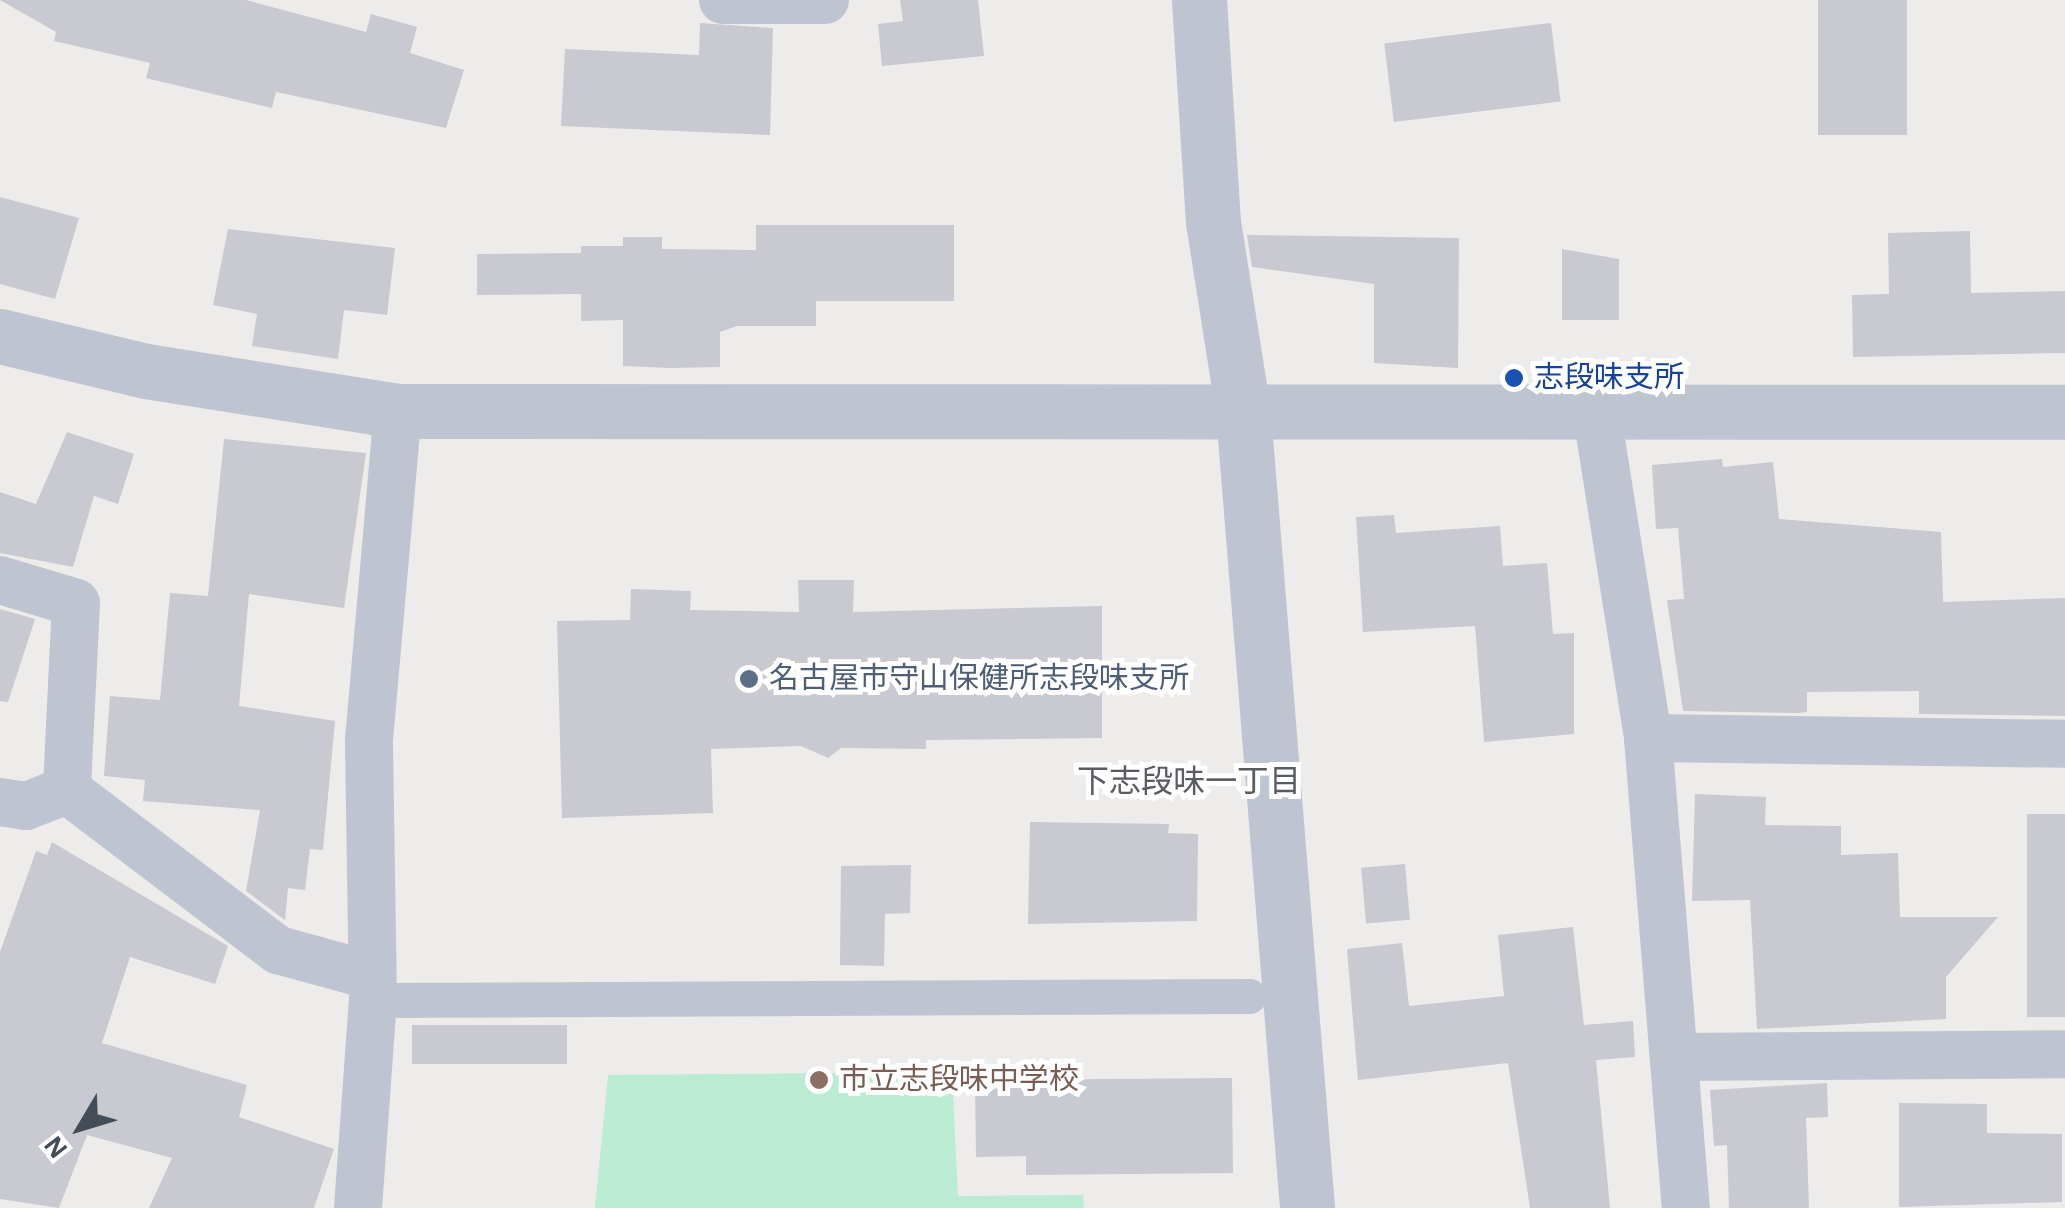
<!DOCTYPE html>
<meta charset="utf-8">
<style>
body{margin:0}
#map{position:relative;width:2065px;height:1208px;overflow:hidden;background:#eeebeb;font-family:"Alegreya Sans","Noto Sans JP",sans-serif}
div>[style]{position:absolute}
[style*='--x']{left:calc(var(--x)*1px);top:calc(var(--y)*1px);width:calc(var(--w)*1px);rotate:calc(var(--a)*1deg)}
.green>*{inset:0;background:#b9ecd3}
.building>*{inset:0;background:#c8c9d1;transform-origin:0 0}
.pedestrian>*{height:35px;margin:-17.5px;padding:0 17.5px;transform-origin:17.5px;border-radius:17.5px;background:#bec5d0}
.minor>*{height:48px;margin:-24px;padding:0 24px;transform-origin:24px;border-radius:24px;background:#bec5d0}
.tertiary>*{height:55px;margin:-27.5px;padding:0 27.5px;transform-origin:27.5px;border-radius:27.5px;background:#bec5d0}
.dots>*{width:28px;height:28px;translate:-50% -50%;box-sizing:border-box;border:5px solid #fff;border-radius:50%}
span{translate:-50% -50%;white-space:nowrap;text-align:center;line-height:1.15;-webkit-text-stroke:10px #fff;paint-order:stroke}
.transit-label{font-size:30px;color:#164399}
.left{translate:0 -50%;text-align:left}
.service-label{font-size:30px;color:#4e5e75}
.education-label{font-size:30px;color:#785e54}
.neighbourhood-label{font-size:32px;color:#585b60}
.north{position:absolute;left:30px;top:1078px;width:100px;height:100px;-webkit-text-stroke:8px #fff;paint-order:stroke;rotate:232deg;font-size:28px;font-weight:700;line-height:40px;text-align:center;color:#444c58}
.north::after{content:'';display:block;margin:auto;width:35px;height:45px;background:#444c58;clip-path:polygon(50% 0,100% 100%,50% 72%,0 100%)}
</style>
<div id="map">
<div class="green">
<div style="clip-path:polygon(952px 1072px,958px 1196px,1083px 1195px,1084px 1208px,595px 1208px,608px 1075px)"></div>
</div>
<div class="building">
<div style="clip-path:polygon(0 0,246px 0,366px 32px,371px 14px,417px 27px,410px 53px,464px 70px,446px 128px,276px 92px,272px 108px,146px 78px,150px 63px,54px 41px,56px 32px)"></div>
<div style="clip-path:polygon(900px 0,978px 0,984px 56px,882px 66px,878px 24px,903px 21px)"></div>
<div style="left:1818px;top:0;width:89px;height:135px"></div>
<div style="clip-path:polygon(700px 23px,773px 28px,770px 135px,561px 126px,565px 49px,699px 55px)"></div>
<div style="left:1551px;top:23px;width:79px;height:168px;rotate:83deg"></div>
<div style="clip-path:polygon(0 197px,79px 218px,55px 299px,0 284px)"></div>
<div style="clip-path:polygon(756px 225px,954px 225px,954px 301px,816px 301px,816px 326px,737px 326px,720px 332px,720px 367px,670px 368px,623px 366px,623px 320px,581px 321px,581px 294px,477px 295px,477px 254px,581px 253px,581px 246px,623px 246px,623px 237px,662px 237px,662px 249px,756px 250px)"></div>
<div style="clip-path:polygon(228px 229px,395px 248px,387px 315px,344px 310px,338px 359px,252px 346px,257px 314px,213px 305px)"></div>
<div style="clip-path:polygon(1970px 231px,1971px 293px,2065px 291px,2065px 353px,1853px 357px,1852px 295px,1889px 294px,1888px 233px)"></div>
<div style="clip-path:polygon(1247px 235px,1459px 238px,1458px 368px,1374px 363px,1374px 284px,1252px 267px)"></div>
<div style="clip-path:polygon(1562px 249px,1619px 259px,1619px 320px,1562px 320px)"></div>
<div style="clip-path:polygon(67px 432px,134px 454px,118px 504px,94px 496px,73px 567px,0 553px,0 492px,36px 504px)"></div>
<div style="clip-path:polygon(224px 439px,366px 453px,344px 608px,249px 594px,239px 706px,335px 721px,323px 850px,310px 849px,305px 890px,288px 888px,285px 920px,246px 891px,260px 810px,143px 801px,145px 780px,104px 776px,110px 696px,160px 700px,170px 593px,208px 596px)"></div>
<div style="clip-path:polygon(1722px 459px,1723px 467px,1773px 462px,1779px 519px,1941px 532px,1943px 602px,2065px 598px,2065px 716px,1919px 714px,1919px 691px,1807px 692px,1807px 712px,1797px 713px,1683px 711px,1667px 600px,1684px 599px,1678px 528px,1656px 529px,1652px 465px)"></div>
<div style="clip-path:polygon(1394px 515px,1396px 533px,1500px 526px,1503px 566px,1547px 563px,1553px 634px,1574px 633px,1574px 734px,1484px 742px,1475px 626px,1363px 632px,1356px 517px)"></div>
<div style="clip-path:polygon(798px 580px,854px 580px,853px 612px,1102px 606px,1102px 738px,926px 740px,926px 749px,841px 748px,828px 758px,801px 746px,711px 749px,713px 813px,562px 818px,557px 621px,630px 620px,631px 589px,691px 591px,690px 610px,799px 612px)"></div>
<div style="clip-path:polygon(0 609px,35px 619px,8px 702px,0 701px)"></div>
<div style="clip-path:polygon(1695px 794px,1766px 797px,1765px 825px,1841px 826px,1841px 855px,1898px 853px,1900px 917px,1998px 917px,1946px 977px,1946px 1019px,1757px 1029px,1750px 900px,1692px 901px)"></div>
<div style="left:2065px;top:814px;width:203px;height:38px;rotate:90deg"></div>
<div style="clip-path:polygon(1030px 822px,1169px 824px,1168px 833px,1198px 834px,1197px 921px,1028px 924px)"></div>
<div style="clip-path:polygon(52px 842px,228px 946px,215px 984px,130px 957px,102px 1043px,247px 1085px,239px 1117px,334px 1149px,314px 1208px,149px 1208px,172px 1158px,87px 1135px,59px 1208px,0 1199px,0 952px,36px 851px,47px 855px)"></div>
<div style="left:1405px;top:864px;width:56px;height:44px;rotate:85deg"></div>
<div style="clip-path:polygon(911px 865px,910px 913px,885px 914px,884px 966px,840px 965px,841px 866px)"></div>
<div style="clip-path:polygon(1573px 927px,1584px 1025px,1633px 1021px,1635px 1057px,1596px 1060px,1610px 1208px,1530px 1208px,1508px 1063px,1358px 1080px,1347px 949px,1402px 943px,1409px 1006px,1504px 996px,1498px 935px)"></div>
<div style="left:412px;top:1025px;width:155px;height:39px"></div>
<div style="clip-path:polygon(1232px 1078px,1233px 1173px,1026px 1175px,1026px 1156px,976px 1157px,975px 1080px)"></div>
<div style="clip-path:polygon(1827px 1083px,1828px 1117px,1806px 1118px,1809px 1208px,1729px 1208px,1727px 1145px,1714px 1146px,1710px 1090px)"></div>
<div style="clip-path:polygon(1899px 1103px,1987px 1104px,1987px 1133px,2062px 1134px,2062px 1202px,1899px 1207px)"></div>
</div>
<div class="pedestrian">
<div style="--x:373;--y:1000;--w:876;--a:-0.26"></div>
</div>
<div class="minor">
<div style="--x:723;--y:0;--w:102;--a:0"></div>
<div style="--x:1597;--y:415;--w:327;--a:81"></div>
<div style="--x:1648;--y:738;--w:472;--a:85.4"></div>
<div style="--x:0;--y:580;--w:79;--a:16.8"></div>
<div style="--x:76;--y:603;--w:187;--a:92.8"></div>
<div style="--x:67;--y:790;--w:265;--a:37.2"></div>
<div style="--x:278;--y:950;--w:91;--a:15.3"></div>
<div style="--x:1648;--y:738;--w:417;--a:0.8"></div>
<div style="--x:0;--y:802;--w:26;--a:9"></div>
<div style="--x:26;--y:806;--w:44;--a:-21.3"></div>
<div style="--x:1674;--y:1057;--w:391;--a:-0.4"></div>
<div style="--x:358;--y:1208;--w:209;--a:-85.9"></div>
<div style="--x:373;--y:1000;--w:260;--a:-90.9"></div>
<div style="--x:369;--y:740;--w:330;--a:-85"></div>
</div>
<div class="tertiary">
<div style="--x:1199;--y:0;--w:222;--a:86.4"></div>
<div style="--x:1213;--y:222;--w:192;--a:81"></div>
<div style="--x:1243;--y:412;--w:799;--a:85.4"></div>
<div style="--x:0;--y:336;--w:150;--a:13.5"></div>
<div style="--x:146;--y:371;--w:255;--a:9"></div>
<div style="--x:398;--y:411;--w:1667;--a:0.03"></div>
</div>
<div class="dots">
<div style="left:1514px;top:378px;background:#1a4fb4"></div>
<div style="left:749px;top:679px;background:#5c6f8a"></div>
<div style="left:819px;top:1080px;background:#8d6e63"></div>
</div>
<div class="transit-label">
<span class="left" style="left:1534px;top:378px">志段味支所</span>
</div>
<div class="service-label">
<span class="left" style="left:769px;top:679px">名古屋市守山保健所志段味支所</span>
</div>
<div class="education-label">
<span class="left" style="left:839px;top:1080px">市立志段味中学校</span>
</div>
<div class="neighbourhood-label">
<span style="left:1189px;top:782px">下志段味一丁目</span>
</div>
<div class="north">N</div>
</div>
